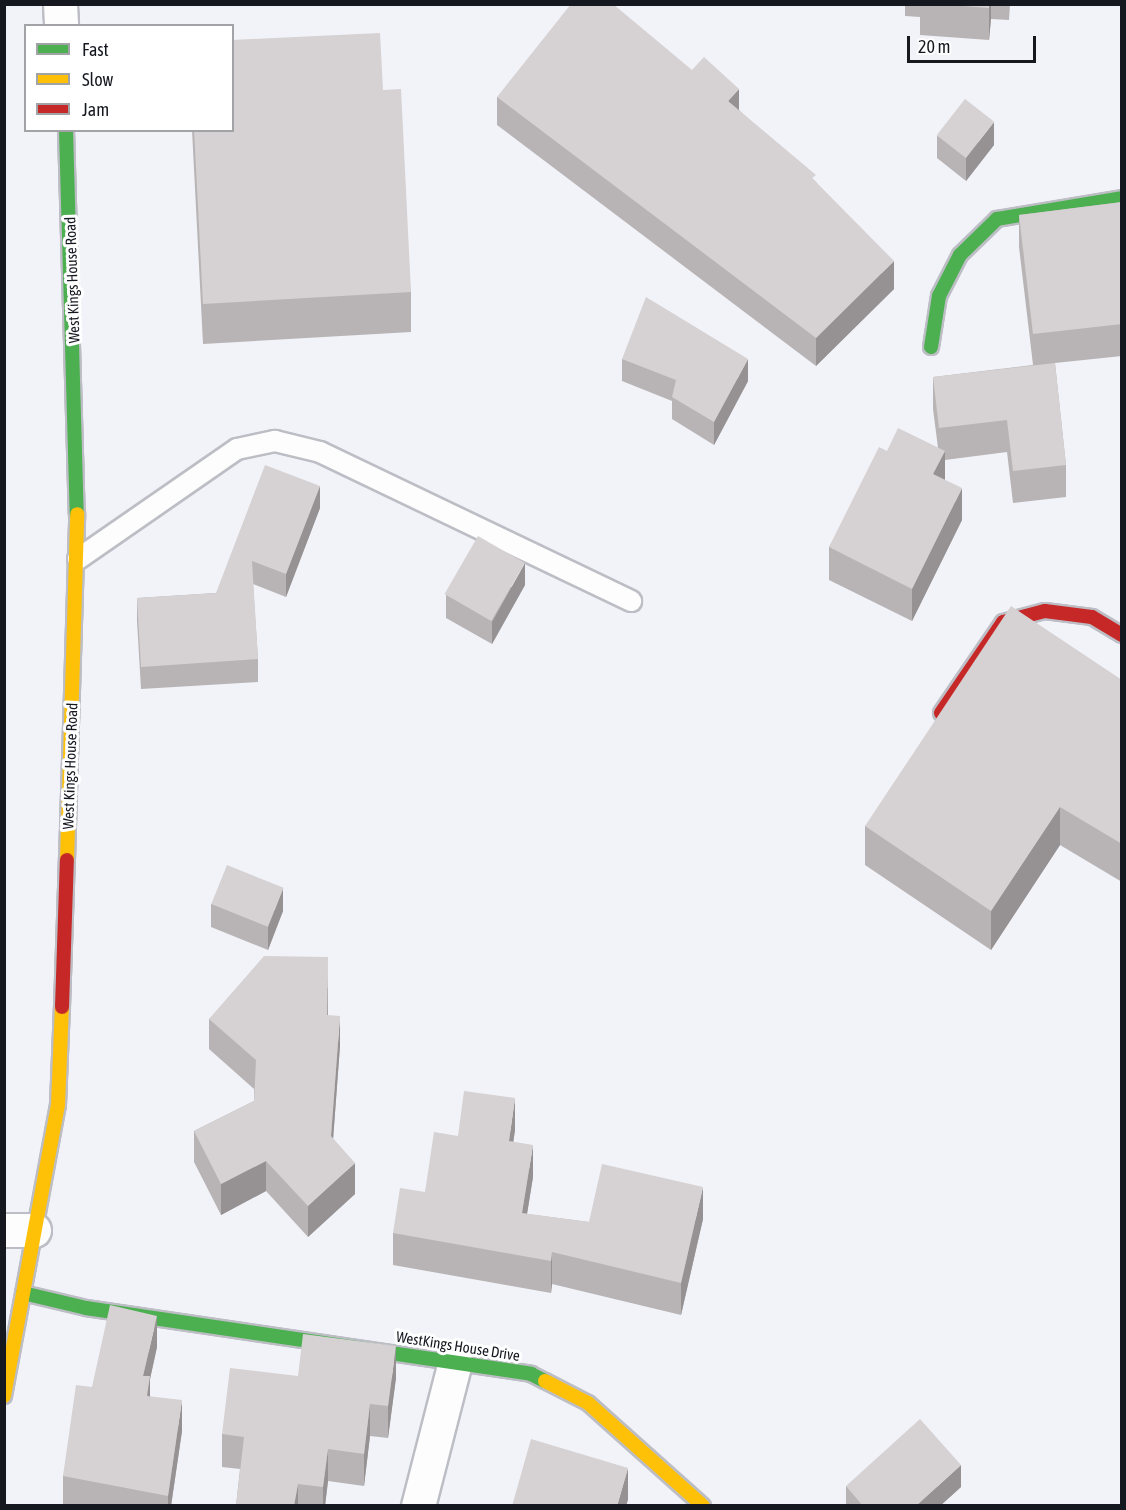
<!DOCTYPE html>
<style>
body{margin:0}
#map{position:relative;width:1126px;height:1510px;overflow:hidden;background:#f2f3f8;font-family:"Asap Condensed",sans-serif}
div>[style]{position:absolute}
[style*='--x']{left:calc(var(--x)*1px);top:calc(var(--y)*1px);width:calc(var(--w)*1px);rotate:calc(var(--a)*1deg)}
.roads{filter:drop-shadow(2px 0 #bdbec5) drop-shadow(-2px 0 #bdbec5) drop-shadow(0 2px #bdbec5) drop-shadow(0 -2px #bdbec5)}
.lane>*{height:20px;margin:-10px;padding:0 10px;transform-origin:10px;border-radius:10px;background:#fdfdfe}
.street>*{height:33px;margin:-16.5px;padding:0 16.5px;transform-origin:16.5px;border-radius:16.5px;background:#fdfdfe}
.fast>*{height:14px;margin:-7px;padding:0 7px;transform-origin:7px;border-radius:7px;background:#4caf50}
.slow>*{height:14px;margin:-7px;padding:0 7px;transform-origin:7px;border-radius:7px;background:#ffc107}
.jam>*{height:14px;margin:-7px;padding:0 7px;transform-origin:7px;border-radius:7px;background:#c62828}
.wall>*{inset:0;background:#b8b4b5}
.shaded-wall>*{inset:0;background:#969293}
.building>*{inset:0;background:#d6d1d2;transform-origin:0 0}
span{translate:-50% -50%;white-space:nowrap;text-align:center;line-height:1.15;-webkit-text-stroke:6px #fff;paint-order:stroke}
.street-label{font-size:15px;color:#161820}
.frame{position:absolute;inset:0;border:6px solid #161820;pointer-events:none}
.legend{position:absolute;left:24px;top:24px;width:210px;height:108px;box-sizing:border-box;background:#fff;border:2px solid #a2a3a6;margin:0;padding:8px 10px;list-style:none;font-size:18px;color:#161820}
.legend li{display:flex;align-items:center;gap:12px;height:30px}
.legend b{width:30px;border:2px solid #a2a3a6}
.scale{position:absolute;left:907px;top:36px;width:129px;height:27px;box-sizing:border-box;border:3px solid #161820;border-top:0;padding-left:8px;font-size:18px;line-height:21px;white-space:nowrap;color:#161820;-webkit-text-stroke:4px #fff;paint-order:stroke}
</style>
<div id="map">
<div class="roads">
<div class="lane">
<div style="--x:78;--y:559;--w:193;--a:-34.7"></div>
<div style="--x:237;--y:449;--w:39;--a:-12"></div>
<div style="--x:275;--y:441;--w:46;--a:13.7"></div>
<div style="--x:320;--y:452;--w:345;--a:25.6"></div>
</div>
<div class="street">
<div style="--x:60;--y:4;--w:22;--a:87"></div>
<div style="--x:4;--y:1230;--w:30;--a:0"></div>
<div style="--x:418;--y:1506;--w:149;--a:-75.6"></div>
</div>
<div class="fast">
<div style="--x:66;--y:130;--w:384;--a:88.4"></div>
<div style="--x:931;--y:347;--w:52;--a:-81.1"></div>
<div style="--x:939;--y:296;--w:46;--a:-62.9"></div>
<div style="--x:960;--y:255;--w:52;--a:-44.2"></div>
<div style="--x:997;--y:219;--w:127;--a:-9.5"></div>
<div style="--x:23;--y:1293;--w:65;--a:13.4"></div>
<div style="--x:86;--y:1308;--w:450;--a:8.4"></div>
<div style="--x:531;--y:1374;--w:16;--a:27"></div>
</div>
<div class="slow">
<div style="--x:67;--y:860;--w:346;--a:-88.3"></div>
<div style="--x:545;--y:1381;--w:48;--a:27.1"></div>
<div style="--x:588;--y:1403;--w:154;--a:41.8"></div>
<div style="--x:4;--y:1396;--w:296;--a:-79.5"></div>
<div style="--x:58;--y:1105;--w:98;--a:-87.7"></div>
</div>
<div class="jam">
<div style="--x:941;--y:713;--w:110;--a:-55.7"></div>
<div style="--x:1003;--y:622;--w:43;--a:-14.7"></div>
<div style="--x:1045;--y:611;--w:47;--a:7.3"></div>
<div style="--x:1092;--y:617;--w:35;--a:31"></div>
<div style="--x:62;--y:1007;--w:147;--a:-88.1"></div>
</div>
</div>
<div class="wall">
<div style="clip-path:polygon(905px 4px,1010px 4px,1009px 20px,991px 19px,989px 40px,920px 35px,920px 17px,905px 16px)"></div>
<div style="clip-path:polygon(383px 90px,411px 292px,411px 332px,203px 344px,192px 130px,232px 130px)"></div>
<div style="clip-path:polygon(497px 97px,739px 110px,816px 182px,894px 289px,816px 366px,497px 125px)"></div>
<div style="clip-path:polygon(937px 136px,994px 145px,966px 181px,937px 158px)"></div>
<div style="clip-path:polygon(1122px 202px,1122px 356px,1055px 363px,1066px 465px,1066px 497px,1013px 503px,1007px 452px,945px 460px,945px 480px,962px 520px,912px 621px,829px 580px,829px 547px,887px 451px,938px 448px,933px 409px,933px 377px,1033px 365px,1019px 247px,1019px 215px)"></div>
<div style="clip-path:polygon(622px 359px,748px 381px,714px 445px,672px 419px,672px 401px,622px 381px)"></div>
<div style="clip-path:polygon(320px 486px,320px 508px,286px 597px,253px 584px,258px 659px,258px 682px,141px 689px,137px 621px,137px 598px,216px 593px)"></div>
<div style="clip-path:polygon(525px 585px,492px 644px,446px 618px,446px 595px)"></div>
<div style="clip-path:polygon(1122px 680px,1122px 882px,1060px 845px,991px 950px,865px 865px,865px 826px)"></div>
<div style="clip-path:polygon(211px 904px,283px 911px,268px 950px,211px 927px)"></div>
<div style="clip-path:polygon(328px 988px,328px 1015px,340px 1046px,333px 1139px,355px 1194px,308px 1237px,266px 1191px,221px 1215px,194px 1162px,194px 1131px,254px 1101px,254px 1089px,209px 1049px,209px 1019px)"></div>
<div style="clip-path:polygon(515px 1130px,513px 1142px,533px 1177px,527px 1214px,589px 1222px,703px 1219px,681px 1315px,552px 1284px,551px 1293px,393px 1265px,393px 1233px,425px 1192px,458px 1136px)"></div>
<div style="clip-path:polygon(157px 1347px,150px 1379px,150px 1396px,182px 1431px,171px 1506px,63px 1506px,63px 1476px,92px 1387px)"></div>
<div style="clip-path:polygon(298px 1376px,396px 1378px,388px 1438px,370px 1436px,364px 1486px,328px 1481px,325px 1506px,236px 1506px,240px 1469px,222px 1467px,222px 1434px)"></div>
<div style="clip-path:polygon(846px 1486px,961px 1487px,940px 1506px,846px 1506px)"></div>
</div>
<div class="shaded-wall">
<div style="clip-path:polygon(989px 4px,991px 4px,991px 19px,989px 40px)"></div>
<div style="clip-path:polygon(739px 89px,739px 117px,728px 101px)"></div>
<div style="clip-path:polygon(994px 122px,994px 145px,966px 181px,966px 158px)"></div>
<div style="clip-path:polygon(894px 261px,894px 289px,816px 366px,816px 338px)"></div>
<div style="clip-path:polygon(748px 359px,748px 381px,714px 445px,714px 422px)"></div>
<div style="clip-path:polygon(945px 451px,945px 483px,933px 474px)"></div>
<div style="clip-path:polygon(320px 486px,320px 508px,286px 597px,286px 574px)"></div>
<div style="clip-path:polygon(962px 488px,962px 520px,912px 621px,912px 589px)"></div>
<div style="clip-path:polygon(525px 563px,525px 585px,492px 644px,492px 622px)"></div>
<div style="clip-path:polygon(1060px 807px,1060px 845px,991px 950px,991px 911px)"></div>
<div style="clip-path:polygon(283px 888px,283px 911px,268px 950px,268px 927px)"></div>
<div style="clip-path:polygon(328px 957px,328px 988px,327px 1045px,327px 1015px)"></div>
<div style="clip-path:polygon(340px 1016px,340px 1046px,331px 1167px,331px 1136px)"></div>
<div style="clip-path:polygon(515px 1098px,515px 1130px,509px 1173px,509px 1141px)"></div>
<div style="clip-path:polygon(533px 1145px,533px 1177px,522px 1245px,522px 1213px)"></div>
<div style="clip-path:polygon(266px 1161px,266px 1191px,221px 1215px,221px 1184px)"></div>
<div style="clip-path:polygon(355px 1163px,355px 1194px,308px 1237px,308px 1206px)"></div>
<div style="clip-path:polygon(703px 1187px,703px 1219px,681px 1315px,681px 1283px)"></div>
<div style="clip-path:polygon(552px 1252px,552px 1284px,551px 1293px,551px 1261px)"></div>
<div style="clip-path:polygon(157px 1316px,157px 1347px,150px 1379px,150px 1407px,143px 1376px)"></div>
<div style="clip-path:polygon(396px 1346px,396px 1378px,388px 1438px,388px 1406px)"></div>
<div style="clip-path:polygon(182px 1400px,182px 1431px,171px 1506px,168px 1506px,168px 1496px)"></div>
<div style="clip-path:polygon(370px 1404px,370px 1436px,364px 1486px,364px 1454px)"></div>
<div style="clip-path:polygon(328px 1449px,328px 1481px,325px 1506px,323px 1506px,323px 1487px)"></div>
<div style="clip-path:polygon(961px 1465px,961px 1487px,940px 1506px,916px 1506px)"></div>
<div style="clip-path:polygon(628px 1468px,628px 1500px,626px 1506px,617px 1506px)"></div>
<div style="clip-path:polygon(298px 1484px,298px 1506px,294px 1506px)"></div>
</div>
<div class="building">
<div style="clip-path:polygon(571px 4px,613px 4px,692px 70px,704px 57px,739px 89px,728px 101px,816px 175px,812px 178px,894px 261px,816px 338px,497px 97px)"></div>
<div style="clip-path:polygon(937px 4px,989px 4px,989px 8px)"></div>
<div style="clip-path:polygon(380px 33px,383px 90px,401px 89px,411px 292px,203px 304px,194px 130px,232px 130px,232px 40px)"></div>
<div style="left:965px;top:99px;width:37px;height:46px;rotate:38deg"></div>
<div style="clip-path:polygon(1122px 202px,1122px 324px,1033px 334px,1019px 215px)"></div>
<div style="clip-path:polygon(646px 297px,748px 359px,714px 422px,672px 397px,676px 380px,622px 359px)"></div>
<div style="clip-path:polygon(1055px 363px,1066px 465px,1013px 471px,1007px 420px,939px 428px,933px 377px)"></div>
<div style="clip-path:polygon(898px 428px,945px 451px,933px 474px,962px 488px,912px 589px,829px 547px,879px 447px,887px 451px)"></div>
<div style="clip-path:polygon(265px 465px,320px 486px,286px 574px,252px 561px,258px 659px,141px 667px,137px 598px,216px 593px)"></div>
<div style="left:478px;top:536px;width:54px;height:67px;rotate:30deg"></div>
<div style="clip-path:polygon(1011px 606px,1122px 680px,1122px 844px,1060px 807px,991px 911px,865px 826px)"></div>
<div style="left:227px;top:865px;width:61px;height:42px;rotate:22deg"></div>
<div style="clip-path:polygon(264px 956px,328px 957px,327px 1015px,340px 1016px,331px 1136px,355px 1163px,308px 1206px,266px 1161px,221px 1184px,194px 1131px,254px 1101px,256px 1060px,209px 1019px)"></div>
<div style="clip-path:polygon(464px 1091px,515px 1098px,509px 1141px,533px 1145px,522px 1213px,589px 1222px,602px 1164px,703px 1187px,681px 1283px,552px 1252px,551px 1261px,393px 1233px,400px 1188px,425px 1192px,434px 1132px,458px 1136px)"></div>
<div style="clip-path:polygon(110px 1305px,157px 1316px,143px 1376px,150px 1376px,147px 1396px,182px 1400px,168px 1496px,63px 1476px,76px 1385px,92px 1387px)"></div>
<div style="clip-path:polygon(303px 1334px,396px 1346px,388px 1406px,370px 1404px,364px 1454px,328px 1449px,323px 1487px,298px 1484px,294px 1506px,236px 1506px,244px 1437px,222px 1434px,230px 1368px,298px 1376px)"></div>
<div style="clip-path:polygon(920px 1419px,961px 1465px,916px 1506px,863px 1506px,846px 1486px)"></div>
<div style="clip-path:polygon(531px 1439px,628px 1468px,617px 1506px,512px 1506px)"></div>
</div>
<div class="street-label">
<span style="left:72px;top:280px;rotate:-92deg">West Kings House Road</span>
<span style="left:70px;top:766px;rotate:-88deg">West Kings House Road</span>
<span style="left:458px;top:1346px;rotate:9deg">WestKings House Drive</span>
</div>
<div class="frame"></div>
<ul class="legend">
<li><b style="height:8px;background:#4caf50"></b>Fast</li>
<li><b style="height:8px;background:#ffc107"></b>Slow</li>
<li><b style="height:8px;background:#c62828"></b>Jam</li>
</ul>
<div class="scale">20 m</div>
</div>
